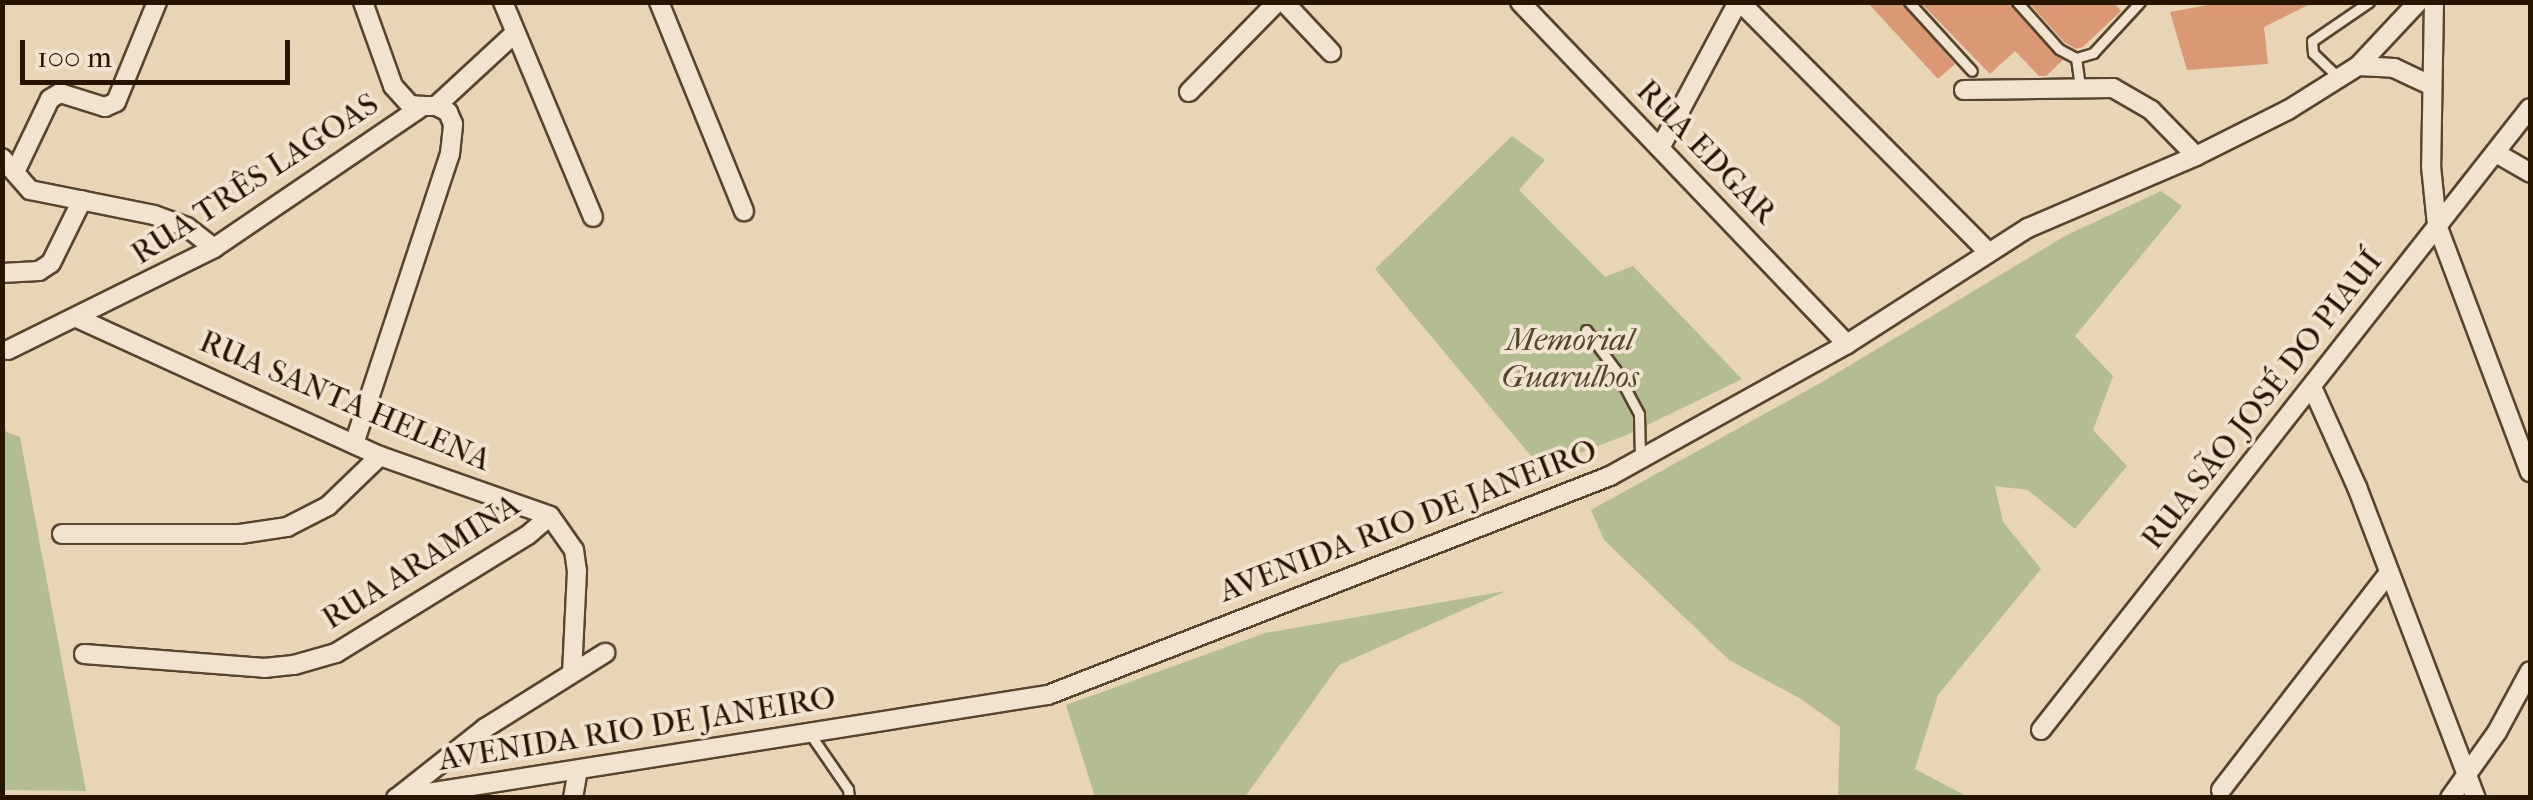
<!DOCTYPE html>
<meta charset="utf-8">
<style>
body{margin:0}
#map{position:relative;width:2533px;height:800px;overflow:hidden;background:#e8d5b6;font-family:"IM FELL French Canon",serif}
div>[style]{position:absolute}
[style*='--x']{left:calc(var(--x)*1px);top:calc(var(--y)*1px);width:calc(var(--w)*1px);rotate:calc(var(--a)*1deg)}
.green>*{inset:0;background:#b4bd8f}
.building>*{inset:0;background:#da9974}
.roads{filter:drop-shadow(2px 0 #57452e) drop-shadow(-2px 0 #57452e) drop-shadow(0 2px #57452e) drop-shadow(0 -2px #57452e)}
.lane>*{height:9px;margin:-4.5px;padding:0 4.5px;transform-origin:4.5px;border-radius:4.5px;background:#f0e4d0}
.street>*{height:18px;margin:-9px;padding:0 9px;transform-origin:9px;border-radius:9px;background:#f0e4d0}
span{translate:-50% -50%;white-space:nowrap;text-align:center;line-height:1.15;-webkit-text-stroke:8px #f0e4d0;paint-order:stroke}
.street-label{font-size:32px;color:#271500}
.park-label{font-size:32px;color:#51472b;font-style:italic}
.frame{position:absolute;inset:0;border:5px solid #271500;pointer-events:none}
.scale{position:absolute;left:20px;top:40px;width:270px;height:45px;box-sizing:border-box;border:5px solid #271500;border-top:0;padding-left:12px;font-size:30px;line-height:35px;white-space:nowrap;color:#271500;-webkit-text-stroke:8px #f0e4d0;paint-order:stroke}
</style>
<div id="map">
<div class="green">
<div style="clip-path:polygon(1512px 136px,1545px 160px,1519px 190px,1605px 277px,1633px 266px,1742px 379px,1629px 434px,1541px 468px,1375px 269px)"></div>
<div style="clip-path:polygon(2161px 191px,2182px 206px,2075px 336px,2113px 376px,2093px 430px,2127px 466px,2075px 529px,2028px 490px,1995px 486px,2003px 522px,2041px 569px,1938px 695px,1915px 769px,1968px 797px,1838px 797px,1840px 727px,1801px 699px,1729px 660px,1604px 540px,1591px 510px,1822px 382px,2065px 236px)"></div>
<div style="clip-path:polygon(3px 409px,6px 432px,20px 437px,86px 791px,3px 790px)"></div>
<div style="clip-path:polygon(1506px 591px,1339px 665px,1245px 797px,1095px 797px,1066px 705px,1265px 633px)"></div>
</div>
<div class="building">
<div style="clip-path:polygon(1867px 2px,1901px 2px,1955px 64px,1938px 79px)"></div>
<div style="clip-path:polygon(1920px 2px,2009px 2px,2063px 60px,2046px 76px,2039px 76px,2015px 51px,1990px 74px)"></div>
<div style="clip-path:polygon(2028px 2px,2113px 2px,2121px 11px,2083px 47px,2076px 49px,2064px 42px)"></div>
<div style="clip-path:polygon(2224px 2px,2314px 2px,2264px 27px,2268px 64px,2187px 70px,2170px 12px)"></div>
</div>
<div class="roads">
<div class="lane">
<div style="--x:1909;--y:2;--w:93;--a:47.6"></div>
<div style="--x:2017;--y:2;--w:63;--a:48.2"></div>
<div style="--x:2059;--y:49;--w:19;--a:28"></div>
<div style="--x:2076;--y:58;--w:18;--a:-16"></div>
<div style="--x:2093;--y:53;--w:69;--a:-47.3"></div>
<div style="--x:2076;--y:58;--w:28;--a:82"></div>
<div style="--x:2339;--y:78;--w:36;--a:-136"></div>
<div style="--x:2313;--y:53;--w:12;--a:-95"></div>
<div style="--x:2312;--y:41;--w:69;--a:-34.4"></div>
<div style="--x:1586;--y:330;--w:49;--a:53.4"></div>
<div style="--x:1615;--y:369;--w:51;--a:61.9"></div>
<div style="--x:1639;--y:414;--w:45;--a:88.7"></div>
<div style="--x:810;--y:734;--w:67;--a:55.4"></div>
<div style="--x:848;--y:789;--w:9;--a:84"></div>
</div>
<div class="street">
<div style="--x:363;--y:2;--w:89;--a:70.3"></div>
<div style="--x:393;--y:86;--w:25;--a:48"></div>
<div style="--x:410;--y:105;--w:13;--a:4"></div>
<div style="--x:503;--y:2;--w:233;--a:67.3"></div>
<div style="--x:659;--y:2;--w:226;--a:67.9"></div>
<div style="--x:1284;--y:2;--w:69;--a:46.8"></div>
<div style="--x:1520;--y:2;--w:473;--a:46.3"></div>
<div style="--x:1740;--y:2;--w:351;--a:45.2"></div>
<div style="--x:2434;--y:2;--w:164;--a:91"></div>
<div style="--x:2431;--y:166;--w:59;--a:84.2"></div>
<div style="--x:2437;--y:225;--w:264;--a:69.4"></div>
<div style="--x:2358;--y:66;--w:36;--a:3"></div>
<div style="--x:2394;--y:68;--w:42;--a:25.3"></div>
<div style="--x:1964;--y:90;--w:149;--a:-0.8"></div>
<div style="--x:2113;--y:88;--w:44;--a:30.1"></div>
<div style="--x:2151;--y:110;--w:64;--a:45.6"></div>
<div style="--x:1189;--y:92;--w:126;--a:-45.6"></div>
<div style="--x:1660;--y:148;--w:166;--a:-61.9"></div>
<div style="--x:2496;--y:153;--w:39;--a:30"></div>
<div style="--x:2;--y:158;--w:43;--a:48.8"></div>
<div style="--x:30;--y:190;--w:126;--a:11.4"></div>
<div style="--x:154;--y:215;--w:35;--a:20"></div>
<div style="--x:187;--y:227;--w:34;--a:38"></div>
<div style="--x:15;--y:172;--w:81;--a:-64.4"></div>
<div style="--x:50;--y:99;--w:12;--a:-31"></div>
<div style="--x:60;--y:93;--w:47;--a:17.3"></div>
<div style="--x:105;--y:107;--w:12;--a:-24"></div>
<div style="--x:116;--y:102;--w:108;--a:-67.7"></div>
<div style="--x:2;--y:273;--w:37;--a:-3"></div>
<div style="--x:39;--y:271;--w:14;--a:-34"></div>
<div style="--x:51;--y:263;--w:70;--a:-63.8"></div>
<div style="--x:77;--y:318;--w:333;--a:24.5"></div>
<div style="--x:380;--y:456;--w:180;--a:19.4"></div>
<div style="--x:550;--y:516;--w:42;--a:54.8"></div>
<div style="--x:574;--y:550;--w:21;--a:82"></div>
<div style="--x:577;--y:571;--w:101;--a:92.8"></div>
<div style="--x:8;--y:350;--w:230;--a:-26.3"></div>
<div style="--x:214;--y:248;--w:253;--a:-34.2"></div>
<div style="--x:423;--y:106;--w:13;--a:0"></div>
<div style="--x:436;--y:106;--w:108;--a:-42.7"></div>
<div style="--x:2312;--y:387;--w:110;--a:65.8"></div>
<div style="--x:2357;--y:487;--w:333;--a:69.1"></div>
<div style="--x:354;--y:444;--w:305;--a:-71.7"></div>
<div style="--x:450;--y:154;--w:30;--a:-84"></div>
<div style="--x:453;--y:124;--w:13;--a:-113"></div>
<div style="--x:448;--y:112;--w:13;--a:-153"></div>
<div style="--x:62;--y:534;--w:178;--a:0"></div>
<div style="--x:240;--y:534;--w:48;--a:-8.5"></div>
<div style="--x:287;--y:527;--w:46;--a:-27.1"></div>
<div style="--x:328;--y:506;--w:72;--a:-43.9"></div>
<div style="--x:84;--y:654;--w:181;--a:4.4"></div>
<div style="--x:264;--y:668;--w:30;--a:-6"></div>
<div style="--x:294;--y:665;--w:44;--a:-15.9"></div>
<div style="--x:336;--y:653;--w:225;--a:-31.6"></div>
<div style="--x:528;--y:535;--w:29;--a:-41"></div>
<div style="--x:2041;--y:730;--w:791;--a:-51.83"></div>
<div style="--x:2221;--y:790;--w:274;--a:-52.3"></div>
<div style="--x:398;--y:797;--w:111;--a:-38.4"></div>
<div style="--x:485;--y:728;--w:142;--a:-32"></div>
<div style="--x:396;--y:798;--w:660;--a:-8.98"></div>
<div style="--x:1048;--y:695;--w:603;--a:-21.29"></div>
<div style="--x:1610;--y:476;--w:271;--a:-29.1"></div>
<div style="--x:1847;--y:344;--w:215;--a:-32.7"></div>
<div style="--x:2028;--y:228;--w:183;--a:-23.2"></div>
<div style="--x:2196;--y:156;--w:103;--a:-26.6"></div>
<div style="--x:2288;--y:110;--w:83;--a:-32.2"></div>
<div style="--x:2358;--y:66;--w:88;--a:-46.8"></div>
<div style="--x:573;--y:798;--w:27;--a:-80"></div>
<div style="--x:2450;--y:798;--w:81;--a:-54.5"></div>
<div style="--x:2497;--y:732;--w:69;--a:-61.6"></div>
</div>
</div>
<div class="street-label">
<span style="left:1706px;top:152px;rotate:46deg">RUA EDGAR</span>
<span style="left:255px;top:179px;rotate:-33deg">RUA TRÊS LAGOAS</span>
<span style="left:2262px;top:400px;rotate:-52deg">RUA SÃO JOSÉ DO PIAUÍ</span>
<span style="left:345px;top:401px;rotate:23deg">RUA SANTA HELENA</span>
<span style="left:1408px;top:521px;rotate:-21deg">AVENIDA RIO DE JANEIRO</span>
<span style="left:421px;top:562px;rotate:-32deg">RUA ARAMINA</span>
<span style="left:637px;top:729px;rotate:-9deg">AVENIDA RIO DE JANEIRO</span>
</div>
<div class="park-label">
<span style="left:1570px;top:359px">Memorial<br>Guarulhos</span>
</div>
<div class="frame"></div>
<div class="scale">100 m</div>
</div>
